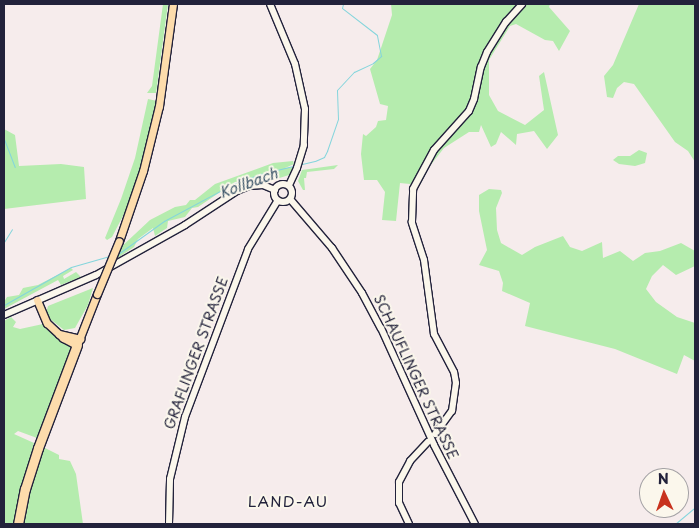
<!DOCTYPE html>
<style>
body{margin:0}
#map{position:relative;width:699px;height:528px;overflow:hidden;background:#f6ecec;font-family:"Playpen Sans",sans-serif}
div>[style]{position:absolute}
[style*='--x']{left:calc(var(--x)*1px);top:calc(var(--y)*1px);width:calc(var(--w)*1px);rotate:calc(var(--a)*1deg)}
.green>*{inset:0;background:#b5ecae}
.stream>*{height:1px;margin:-0.5px;padding:0 0.5px;transform-origin:0.5px;border-radius:0.5px;background:#84d5dc}
.roads{filter:drop-shadow(1px 0 #22223b) drop-shadow(-1px 0 #22223b) drop-shadow(0 1px #22223b) drop-shadow(0 -1px #22223b)}
.secondary>*{height:6px;margin:-3px;padding:0 3px;transform-origin:3px;border-radius:3px;background:#fbf7ec}
.secondary>.ring{margin:-3px;padding:0;box-sizing:content-box;background:none;border:6px solid #fbf7ec;border-radius:50%}
.primary>*{height:7px;margin:-3.5px;padding:0 3.5px;transform-origin:3.5px;border-radius:3.5px;background:#fddcac}
.highway>*{height:9px;margin:-4.5px;padding:0 4.5px;transform-origin:4.5px;border-radius:4.5px;background:#fddcac}
.bridges{filter:drop-shadow(1px 0 #22223b) drop-shadow(-1px 0 #22223b) drop-shadow(0 1px #22223b) drop-shadow(0 -1px #22223b)}
.primary-bridge>*{height:7px;margin:-3.5px;padding:0 3.5px;transform-origin:3.5px;border-radius:3.5px;background:#fddcac}
span{translate:-50% -50%;white-space:nowrap;text-align:center;line-height:1.15;-webkit-text-stroke:4px #fbf7ec;paint-order:stroke}
.street-label{font-size:14px;color:#22223b}
.water-label{font-size:15px;color:#3f586b;font-style:italic}
.neighbourhood-label{font-size:15px;color:#22223b;letter-spacing:1px}
.frame{position:absolute;inset:0;border:5px solid #22223b;pointer-events:none}
.north{position:absolute;left:639px;top:468px;width:50px;height:50px;box-sizing:border-box;background:#fbf7ec;border:1px solid #a4a2a5;border-radius:50%;rotate:357deg;font-size:14px;font-weight:700;line-height:20px;text-align:center;color:#22223b}
.north::after{content:'';display:block;margin:auto;width:18px;height:22px;background:#c8321e;clip-path:polygon(50% 0,100% 100%,50% 72%,0 100%)}
</style>
<div id="map">
<div class="green">
<div style="clip-path:polygon(163px 4px,168px 4px,156px 93px,147px 93px,152px 86px)"></div>
<div style="clip-path:polygon(391px 4px,550px 4px,549px 7px,570px 31px,559px 51px,553px 41px,545px 40px,516px 24px,510px 26px,489px 60px,489px 95px,498px 111px,525px 125px,544px 110px,539px 76px,544px 72px,558px 135px,547px 149px,534px 131px,517px 134px,516px 145px,501px 132px,496px 144px,491px 147px,481px 125px,479px 132px,469px 132px,444px 148px,430px 166px,420px 185px,400px 183px,396px 221px,382px 220px,385px 192px,377px 180px,364px 180px,361px 154px,363px 134px,366px 136px,376px 127px,378px 121px,386px 120px,388px 106px,380px 104px,370px 69px,377px 60px,392px 15px)"></div>
<div style="clip-path:polygon(639px 4px,695px 4px,695px 162px,688px 151px,675px 142px,634px 84px,624px 82px,617px 88px,613px 98px,607px 97px,604px 76px,613px 65px)"></div>
<div style="clip-path:polygon(148px 99px,157px 101px,139px 172px,125px 212px,112px 237px,107px 240px,105px 238px,121px 199px,135px 158px)"></div>
<div style="clip-path:polygon(4px 129px,15px 135px,19px 166px,61px 164px,84px 167px,86px 199px,4px 209px)"></div>
<div style="clip-path:polygon(639px 150px,647px 153px,645px 163px,635px 166px,619px 164px,613px 160px,618px 156px,630px 156px)"></div>
<div style="clip-path:polygon(293px 161px,294px 164px,285px 168px,294px 167px,289px 175px,270px 181px,259px 179px,235px 182px,198px 207px,192px 208px,185px 217px,168px 221px,167px 228px,155px 236px,153px 228px,138px 239px,134px 247px,116px 259px,119px 249px,150px 220px,175px 207px,186px 205px,190px 200px,195px 200px,215px 184px,273px 163px)"></div>
<div style="clip-path:polygon(338px 165px,334px 169px,307px 172px,306px 178px,304px 178px,305px 190px,303px 190px,298px 181px,302px 170px)"></div>
<div style="clip-path:polygon(489px 189px,501px 190px,502px 193px,496px 208px,497px 230px,501px 243px,522px 255px,535px 247px,563px 236px,570px 247px,582px 251px,602px 242px,603px 258px,620px 251px,633px 261px,645px 253px,660px 251px,681px 243px,695px 251px,695px 266px,676px 275px,663px 265px,652px 276px,646px 289px,656px 302px,677px 317px,695px 323px,695px 361px,684px 355px,677px 374px,615px 349px,525px 326px,530px 303px,502px 291px,503px 283px,499px 271px,479px 265px,487px 250px,479px 211px,479px 195px)"></div>
<div style="clip-path:polygon(71px 268px,73px 270px,63px 276px,64px 279px,76px 272px,81px 277px,61px 285px,58px 280px,4px 309px,4px 302px,7px 297px,19px 295px,23px 288px,38px 285px)"></div>
<div style="clip-path:polygon(93px 288px,88px 305px,75px 328px,64px 330px,50px 319px,46px 313px,48px 306px)"></div>
<div style="clip-path:polygon(11px 317px,16px 322px,13px 327px,20px 329px,43px 324px,69px 342px,72px 348px,37px 438px,18px 431px,14px 434px,34px 443px,13px 524px,4px 524px,4px 321px)"></div>
<div style="clip-path:polygon(41px 446px,59px 455px,59px 459px,70px 461px,76px 474px,83px 524px,21px 524px,26px 496px)"></div>
</div>
<div class="stream">
<div style="--x:4;--y:139;--w:30;--a:69"></div>
<div style="--x:302;--y:164;--w:13;--a:-13"></div>
<div style="--x:315;--y:161;--w:10;--a:-24"></div>
<div style="--x:324;--y:157;--w:7;--a:-63"></div>
<div style="--x:327;--y:151;--w:34;--a:-71"></div>
<div style="--x:338;--y:119;--w:29;--a:-92"></div>
<div style="--x:337;--y:90;--w:25;--a:-47"></div>
<div style="--x:354;--y:72;--w:21;--a:-25"></div>
<div style="--x:373;--y:63;--w:11;--a:-41"></div>
<div style="--x:381;--y:56;--w:21;--a:-101"></div>
<div style="--x:377;--y:35;--w:44;--a:-142.4"></div>
<div style="--x:342;--y:8;--w:4;--a:-76"></div>
<div style="--x:4;--y:242;--w:15;--a:-58"></div>
<div style="--x:118;--y:254;--w:57;--a:-35.7"></div>
<div style="--x:164;--y:221;--w:78;--a:-28.2"></div>
<div style="--x:233;--y:184;--w:30;--a:-20"></div>
<div style="--x:261;--y:174;--w:36;--a:-14"></div>
<div style="--x:4;--y:305;--w:77;--a:-29.6"></div>
<div style="--x:71;--y:267;--w:40;--a:-16"></div>
<div style="--x:675;--y:524;--w:26;--a:-40"></div>
</div>
<div class="roads">
<div class="secondary">
<div style="--x:270;--y:4;--w:65;--a:67.4"></div>
<div style="--x:295;--y:64;--w:46;--a:77.5"></div>
<div style="--x:305;--y:109;--w:36;--a:92"></div>
<div style="--x:304;--y:145;--w:24;--a:107"></div>
<div style="--x:297;--y:168;--w:19;--a:115"></div>
<div class="ring" style="left:274px;top:184px;width:12px;height:12px"></div>
<div style="--x:290;--y:199;--w:65;--a:49.4"></div>
<div style="--x:332;--y:248;--w:54;--a:56.3"></div>
<div style="--x:362;--y:293;--w:40;--a:62"></div>
<div style="--x:381;--y:328;--w:128;--a:65.6"></div>
<div style="--x:434;--y:445;--w:89;--a:62.6"></div>
<div style="--x:4;--y:315;--w:100;--a:-23.5"></div>
<div style="--x:96;--y:275;--w:102;--a:-29.3"></div>
<div style="--x:185;--y:225;--w:62;--a:-33.2"></div>
<div style="--x:237;--y:191;--w:13;--a:-23"></div>
<div style="--x:249;--y:186;--w:14;--a:-4"></div>
<div style="--x:263;--y:185;--w:13;--a:23"></div>
<div style="--x:435;--y:434;--w:29;--a:-54"></div>
<div style="--x:452;--y:411;--w:28;--a:-82"></div>
<div style="--x:456;--y:383;--w:11;--a:-100"></div>
<div style="--x:454;--y:372;--w:43;--a:-117.8"></div>
<div style="--x:434;--y:334;--w:75;--a:-97.7"></div>
<div style="--x:424;--y:260;--w:40;--a:-108"></div>
<div style="--x:412;--y:222;--w:33;--a:-88"></div>
<div style="--x:413;--y:189;--w:44;--a:-61.7"></div>
<div style="--x:434;--y:150;--w:52;--a:-48.1"></div>
<div style="--x:469;--y:111;--w:13;--a:-67"></div>
<div style="--x:474;--y:99;--w:33;--a:-78"></div>
<div style="--x:481;--y:67;--w:16;--a:-68"></div>
<div style="--x:487;--y:52;--w:36;--a:-58"></div>
<div style="--x:506;--y:22;--w:24;--a:-48"></div>
<div style="--x:169;--y:524;--w:45;--a:-88.7"></div>
<div style="--x:170;--y:479;--w:64;--a:-76.4"></div>
<div style="--x:185;--y:417;--w:179;--a:-69.4"></div>
<div style="--x:248;--y:249;--w:57;--a:-58.5"></div>
<div style="--x:409;--y:524;--w:23;--a:-115"></div>
<div style="--x:399;--y:503;--w:21;--a:-90"></div>
<div style="--x:399;--y:482;--w:24;--a:-62"></div>
<div style="--x:410;--y:461;--w:26;--a:-47"></div>
</div>
<div class="primary">
<div style="--x:119;--y:241;--w:74;--a:-71.1"></div>
<div style="--x:143;--y:171;--w:67;--a:-76.2"></div>
<div style="--x:159;--y:106;--w:103;--a:-82.2"></div>
<div style="--x:37;--y:300;--w:25;--a:67"></div>
<div style="--x:47;--y:323;--w:22;--a:43"></div>
<div style="--x:63;--y:338;--w:16;--a:27"></div>
<div style="--x:77;--y:345;--w:55;--a:-68.6"></div>
<div style="--x:59;--y:334;--w:22;--a:13"></div>
</div>
<div class="highway">
<div style="--x:18;--y:524;--w:36;--a:-79"></div>
<div style="--x:25;--y:489;--w:43;--a:-72.4"></div>
<div style="--x:38;--y:448;--w:110;--a:-69.3"></div>
</div>
</div>
<div class="bridges">
<div class="primary-bridge">
<div style="--x:97;--y:294;--w:57;--a:-67.5"></div>
</div>
</div>
<div class="street-label">
<span style="left:196px;top:353px;rotate:-70deg">GRAFLINGER STRASSE</span>
<span style="left:416px;top:377px;rotate:65deg">SCHAUFLINGER STRASSE</span>
</div>
<div class="water-label">
<span style="left:248px;top:182px;rotate:-20deg">Kollbach</span>
</div>
<div class="neighbourhood-label">
<span style="left:288px;top:501px">LAND-AU</span>
</div>
<div class="frame"></div>
<div class="north">N</div>
</div>
